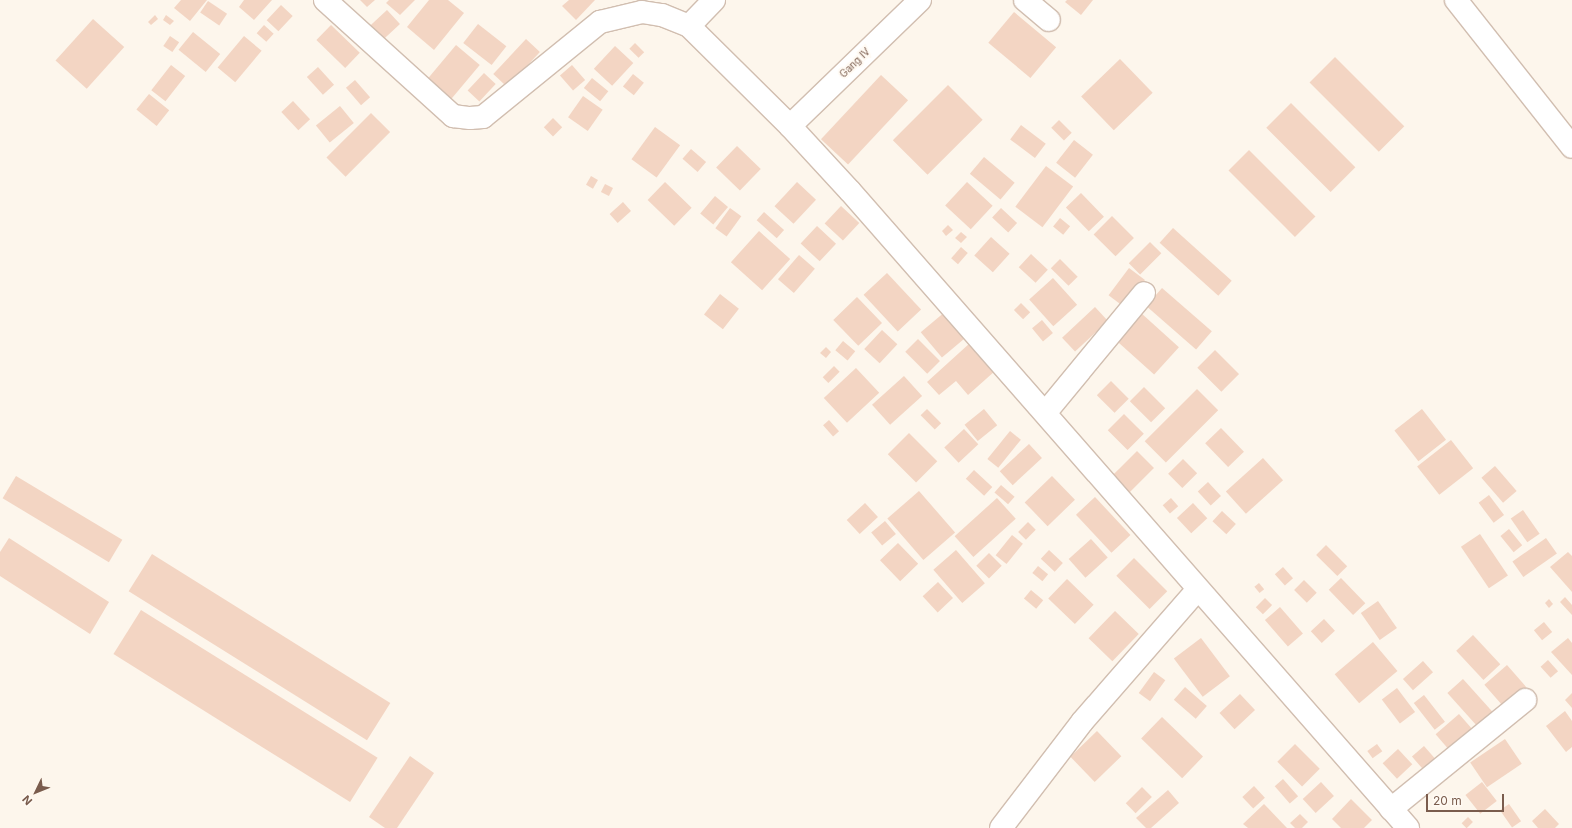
<!DOCTYPE html>
<style>
body{margin:0}
#map{position:relative;width:1572px;height:828px;overflow:hidden;background:#fdf6ec;font-family:Inter,sans-serif}
div>[style]{position:absolute}
[style*='--x']{left:calc(var(--x)*1px);top:calc(var(--y)*1px);width:calc(var(--w)*1px);rotate:calc(var(--a)*1deg)}
.building>*{inset:0;background:#f3d5c3;transform-origin:0 0}
.roads{filter:drop-shadow(1px 0 #d1beb0) drop-shadow(-1px 0 #d1beb0) drop-shadow(0 1px #d1beb0) drop-shadow(0 -1px #d1beb0)}
.minor>*{height:22px;margin:-11px;padding:0 11px;transform-origin:11px;border-radius:11px;background:#fff}
span{translate:-50% -50%;white-space:nowrap;text-align:center;line-height:1.15;-webkit-text-stroke:4px #fffaf3;paint-order:stroke}
.street-label{font-size:10px;color:#7a5c4d}
.north{position:absolute;left:16px;top:772px;width:40px;height:40px;-webkit-text-stroke:3px #fffaf3;paint-order:stroke;rotate:227deg;font-size:11px;font-weight:700;line-height:16px;text-align:center;color:#7a5c4d}
.north::after{content:'';display:block;margin:auto;width:14px;height:18px;background:#7a5c4d;clip-path:polygon(50% 0,100% 100%,50% 72%,0 100%)}
.scale{position:absolute;left:1426px;top:794px;width:78px;height:18px;box-sizing:border-box;border:2px solid #7a5c4d;border-top:0;padding-left:5px;font-size:12px;line-height:14px;white-space:nowrap;color:#7a5c4d;-webkit-text-stroke:3px #fffaf3;paint-order:stroke}
</style>
<div id="map">
<div class="building">
<div style="clip-path:polygon(181px 0,207px 0,190px 21px,174px 8px)"></div>
<div style="clip-path:polygon(244px 0,272px 0,254px 20px,239px 7px)"></div>
<div style="clip-path:polygon(360px 0,375px 0,367px 7px)"></div>
<div style="clip-path:polygon(389px 0,415px 0,400px 15px,386px 3px)"></div>
<div style="clip-path:polygon(429px 0,448px 0,464px 13px,434px 50px,407px 27px)"></div>
<div style="clip-path:polygon(569px 0,595px 0,576px 20px,562px 6px)"></div>
<div style="clip-path:polygon(1067px 0,1093px 0,1081px 15px,1065px 2px)"></div>
<div style="left:208px;top:1px;width:23px;height:14px;rotate:34deg"></div>
<div style="left:281px;top:5px;width:16px;height:21px;rotate:43deg"></div>
<div style="left:387px;top:10px;width:19px;height:28px;rotate:47deg"></div>
<div style="left:1014px;top:12px;width:55px;height:40px;rotate:40deg"></div>
<div style="clip-path:polygon(155px 15px,158px 19px,151px 25px,148px 22px)"></div>
<div style="clip-path:polygon(166px 15px,174px 21px,170px 25px,163px 20px)"></div>
<div style="left:93px;top:19px;width:42px;height:56px;rotate:42deg"></div>
<div style="left:478px;top:24px;width:36px;height:24px;rotate:38deg"></div>
<div style="left:264px;top:25px;width:13px;height:11px;rotate:42deg"></div>
<div style="left:331px;top:25px;width:40px;height:21px;rotate:44deg"></div>
<div style="left:193px;top:32px;width:35px;height:23px;rotate:39deg"></div>
<div style="left:170px;top:36px;width:11px;height:12px;rotate:34deg"></div>
<div style="left:244px;top:36px;width:23px;height:41px;rotate:40deg"></div>
<div style="left:526px;top:39px;width:19px;height:48px;rotate:43deg"></div>
<div style="left:635px;top:43px;width:13px;height:8px;rotate:45deg"></div>
<div style="left:456px;top:45px;width:31px;height:44px;rotate:40deg"></div>
<div style="left:615px;top:46px;width:25px;height:31px;rotate:43deg"></div>
<div style="left:1335px;top:57px;width:98px;height:36px;rotate:45deg"></div>
<div style="left:1120px;top:59px;width:47px;height:54px;rotate:46deg"></div>
<div style="left:171px;top:65px;width:18px;height:32px;rotate:38deg"></div>
<div style="left:572px;top:65px;width:20px;height:16px;rotate:49deg"></div>
<div style="left:318px;top:67px;width:24px;height:15px;rotate:48deg"></div>
<div style="left:484px;top:73px;width:16px;height:24px;rotate:43deg"></div>
<div style="left:633px;top:74px;width:14px;height:16px;rotate:39deg"></div>
<div style="left:881px;top:75px;width:37px;height:88px;rotate:43deg"></div>
<div style="left:592px;top:78px;width:21px;height:13px;rotate:39deg"></div>
<div style="left:355px;top:80px;width:23px;height:12px;rotate:49deg"></div>
<div style="left:948px;top:85px;width:49px;height:78px;rotate:45deg"></div>
<div style="left:149px;top:94px;width:26px;height:20px;rotate:39deg"></div>
<div style="left:583px;top:96px;width:24px;height:26px;rotate:35deg"></div>
<div style="left:293px;top:101px;width:25px;height:16px;rotate:47deg"></div>
<div style="left:1291px;top:103px;width:91px;height:35px;rotate:45deg"></div>
<div style="left:340px;top:106px;width:22px;height:31px;rotate:51deg"></div>
<div style="left:371px;top:113px;width:27px;height:63px;rotate:45deg"></div>
<div style="left:553px;top:118px;width:13px;height:13px;rotate:45deg"></div>
<div style="left:1059px;top:120px;width:18px;height:11px;rotate:45deg"></div>
<div style="left:1021px;top:125px;width:31px;height:18px;rotate:37deg"></div>
<div style="left:655px;top:127px;width:31px;height:40px;rotate:36deg"></div>
<div style="left:1074px;top:140px;width:24px;height:29px;rotate:38deg"></div>
<div style="left:737px;top:146px;width:33px;height:30px;rotate:44deg"></div>
<div style="left:691px;top:149px;width:20px;height:13px;rotate:41deg"></div>
<div style="left:1249px;top:150px;width:94px;height:29px;rotate:45deg"></div>
<div style="left:984px;top:157px;width:40px;height:22px;rotate:40deg"></div>
<div style="left:1046px;top:166px;width:34px;height:51px;rotate:37deg"></div>
<div style="left:591px;top:176px;width:8px;height:10px;rotate:30deg"></div>
<div style="left:665px;top:182px;width:37px;height:25px;rotate:44deg"></div>
<div style="left:797px;top:182px;width:26px;height:33px;rotate:43deg"></div>
<div style="left:967px;top:182px;width:35px;height:32px;rotate:43deg"></div>
<div style="left:605px;top:184px;width:9px;height:9px;rotate:27deg"></div>
<div style="left:1081px;top:193px;width:33px;height:21px;rotate:46deg"></div>
<div style="left:715px;top:196px;width:17px;height:23px;rotate:40deg"></div>
<div style="left:623px;top:202px;width:12px;height:18px;rotate:48deg"></div>
<div style="left:841px;top:206px;width:25px;height:24px;rotate:43deg"></div>
<div style="left:730px;top:208px;width:14px;height:25px;rotate:36deg"></div>
<div style="left:1001px;top:208px;width:22px;height:13px;rotate:43deg"></div>
<div style="left:764px;top:212px;width:27px;height:11px;rotate:42deg"></div>
<div style="left:1112px;top:216px;width:31px;height:26px;rotate:45deg"></div>
<div style="left:1060px;top:218px;width:13px;height:11px;rotate:39deg"></div>
<div style="clip-path:polygon(948px 225px,953px 230px,946px 236px,942px 231px)"></div>
<div style="left:817px;top:226px;width:26px;height:24px;rotate:43deg"></div>
<div style="left:1173px;top:228px;width:79px;height:20px;rotate:42deg"></div>
<div style="left:759px;top:231px;width:42px;height:42px;rotate:42deg"></div>
<div style="clip-path:polygon(961px 232px,967px 237px,961px 243px,955px 238px)"></div>
<div style="left:991px;top:237px;width:25px;height:25px;rotate:42deg"></div>
<div style="left:1150px;top:242px;width:16px;height:30px;rotate:45deg"></div>
<div style="left:961px;top:247px;width:9px;height:15px;rotate:41deg"></div>
<div style="left:1031px;top:254px;width:23px;height:18px;rotate:43deg"></div>
<div style="left:799px;top:255px;width:21px;height:32px;rotate:41deg"></div>
<div style="left:1060px;top:259px;width:25px;height:13px;rotate:45deg"></div>
<div style="left:1129px;top:268px;width:20px;height:34px;rotate:37deg"></div>
<div style="left:887px;top:273px;width:50px;height:32px;rotate:47deg"></div>
<div style="left:1053px;top:278px;width:36px;height:32px;rotate:48deg"></div>
<div style="left:1162px;top:288px;width:66px;height:24px;rotate:41deg"></div>
<div style="left:720px;top:294px;width:24px;height:26px;rotate:38deg"></div>
<div style="left:857px;top:297px;width:36px;height:33px;rotate:46deg"></div>
<div style="left:1021px;top:303px;width:13px;height:10px;rotate:45deg"></div>
<div style="left:1095px;top:307px;width:19px;height:45px;rotate:47deg"></div>
<div style="left:946px;top:311px;width:33px;height:33px;rotate:50deg"></div>
<div style="left:1141px;top:313px;width:51px;height:37px;rotate:42deg"></div>
<div style="left:1042px;top:320px;width:17px;height:13px;rotate:50deg"></div>
<div style="left:882px;top:330px;width:21px;height:26px;rotate:43deg"></div>
<div style="left:918px;top:339px;width:31px;height:18px;rotate:45deg"></div>
<div style="left:843px;top:341px;width:16px;height:12px;rotate:40deg"></div>
<div style="clip-path:polygon(970px 343px,995px 371px,968px 395px,956px 381px,939px 395px,927px 382px)"></div>
<div style="clip-path:polygon(826px 347px,831px 352px,826px 358px,820px 353px)"></div>
<div style="left:1215px;top:350px;width:34px;height:25px;rotate:45deg"></div>
<div style="left:834px;top:366px;width:8px;height:16px;rotate:45deg"></div>
<div style="left:856px;top:368px;width:34px;height:44px;rotate:47deg"></div>
<div style="left:904px;top:376px;width:27px;height:43px;rotate:48deg"></div>
<div style="left:1111px;top:381px;width:25px;height:20px;rotate:45deg"></div>
<div style="left:1144px;top:387px;width:30px;height:20px;rotate:45deg"></div>
<div style="left:1197px;top:389px;width:30px;height:74px;rotate:45deg"></div>
<div style="left:927px;top:409px;width:20px;height:9px;rotate:45deg"></div>
<div style="left:984px;top:409px;width:21px;height:25px;rotate:51deg"></div>
<div style="left:1422px;top:409px;width:39px;height:35px;rotate:52deg"></div>
<div style="left:1124px;top:414px;width:28px;height:23px;rotate:45deg"></div>
<div style="left:829px;top:420px;width:15px;height:8px;rotate:48deg"></div>
<div style="left:1221px;top:428px;width:33px;height:22px;rotate:46deg"></div>
<div style="left:964px;top:429px;width:21px;height:27px;rotate:47deg"></div>
<div style="left:1010px;top:431px;width:14px;height:36px;rotate:39deg"></div>
<div style="left:909px;top:433px;width:40px;height:30px;rotate:45deg"></div>
<div style="left:1451px;top:440px;width:36px;height:43px;rotate:52deg"></div>
<div style="left:1029px;top:444px;width:19px;height:40px;rotate:47deg"></div>
<div style="left:1137px;top:451px;width:24px;height:40px;rotate:45deg"></div>
<div style="left:1263px;top:458px;width:30px;height:50px;rotate:48deg"></div>
<div style="left:1183px;top:459px;width:20px;height:21px;rotate:45deg"></div>
<div style="left:1495px;top:466px;width:33px;height:18px;rotate:49deg"></div>
<div style="left:974px;top:470px;width:25px;height:12px;rotate:43deg"></div>
<div style="left:16px;top:476px;width:124px;height:26px;rotate:31deg"></div>
<div style="left:1052px;top:476px;width:33px;height:38px;rotate:46deg"></div>
<div style="left:1208px;top:482px;width:19px;height:14px;rotate:47deg"></div>
<div style="left:1001px;top:485px;width:18px;height:10px;rotate:41deg"></div>
<div style="left:919px;top:491px;width:55px;height:42px;rotate:49deg"></div>
<div style="left:1489px;top:495px;width:25px;height:13px;rotate:53deg"></div>
<div style="left:1095px;top:497px;width:52px;height:26px;rotate:47deg"></div>
<div style="left:997px;top:498px;width:28px;height:57px;rotate:48deg"></div>
<div style="left:1171px;top:498px;width:11px;height:11px;rotate:49deg"></div>
<div style="left:865px;top:503px;width:19px;height:25px;rotate:47deg"></div>
<div style="left:1193px;top:503px;width:21px;height:22px;rotate:47deg"></div>
<div style="left:1523px;top:510px;width:29px;height:15px;rotate:55deg"></div>
<div style="left:1222px;top:511px;width:19px;height:14px;rotate:43deg"></div>
<div style="left:885px;top:521px;width:17px;height:18px;rotate:50deg"></div>
<div style="left:1028px;top:522px;width:11px;height:14px;rotate:45deg"></div>
<div style="left:1509px;top:529px;width:21px;height:11px;rotate:51deg"></div>
<div style="left:1480px;top:534px;width:50px;height:23px;rotate:56deg"></div>
<div style="left:1012px;top:535px;width:14px;height:26px;rotate:39deg"></div>
<div style="clip-path:polygon(9px 538px,109px 602px,90px 634px,0 576px,0 552px)"></div>
<div style="left:1546px;top:538px;width:19px;height:41px;rotate:55deg"></div>
<div style="left:1091px;top:539px;width:25px;height:30px;rotate:48deg"></div>
<div style="left:898px;top:543px;width:29px;height:25px;rotate:46deg"></div>
<div style="left:1326px;top:545px;width:30px;height:14px;rotate:45deg"></div>
<div style="left:956px;top:550px;width:44px;height:30px;rotate:49deg"></div>
<div style="left:1049px;top:550px;width:19px;height:12px;rotate:43deg"></div>
<div style="clip-path:polygon(1568px 552px,1572px 556px,1572px 592px,1550px 567px)"></div>
<div style="left:989px;top:553px;width:18px;height:18px;rotate:45deg"></div>
<div style="left:152px;top:554px;width:281px;height:44px;rotate:32deg"></div>
<div style="left:1134px;top:558px;width:47px;height:25px;rotate:45deg"></div>
<div style="left:1038px;top:566px;width:13px;height:9px;rotate:39deg"></div>
<div style="left:1283px;top:567px;width:15px;height:11px;rotate:48deg"></div>
<div style="left:1341px;top:578px;width:35px;height:17px;rotate:46deg"></div>
<div style="left:1067px;top:579px;width:37px;height:27px;rotate:44deg"></div>
<div style="left:1304px;top:580px;width:18px;height:14px;rotate:45deg"></div>
<div style="left:938px;top:582px;width:22px;height:21px;rotate:47deg"></div>
<div style="left:1259px;top:583px;width:8px;height:6px;rotate:50deg"></div>
<div style="left:1031px;top:590px;width:16px;height:11px;rotate:40deg"></div>
<div style="clip-path:polygon(1565px 597px,1572px 605px,1572px 615px,1560px 602px)"></div>
<div style="left:1265px;top:598px;width:10px;height:13px;rotate:45deg"></div>
<div style="clip-path:polygon(1549px 599px,1553px 604px,1549px 608px,1545px 603px)"></div>
<div style="left:1378px;top:601px;width:33px;height:21px;rotate:55deg"></div>
<div style="left:1280px;top:607px;width:35px;height:20px;rotate:49deg"></div>
<div style="left:141px;top:610px;width:279px;height:52px;rotate:32deg"></div>
<div style="left:1115px;top:611px;width:33px;height:38px;rotate:44deg"></div>
<div style="left:1324px;top:619px;width:16px;height:18px;rotate:47deg"></div>
<div style="left:1544px;top:622px;width:13px;height:13px;rotate:51deg"></div>
<div style="left:1473px;top:635px;width:40px;height:23px;rotate:47deg"></div>
<div style="left:1201px;top:638px;width:48px;height:34px;rotate:53deg"></div>
<div style="clip-path:polygon(1568px 638px,1572px 643px,1572px 675px,1551px 652px)"></div>
<div style="left:1373px;top:642px;width:38px;height:50px;rotate:50deg"></div>
<div style="left:1548px;top:660px;width:15px;height:10px;rotate:48deg"></div>
<div style="left:1423px;top:661px;width:15px;height:27px;rotate:48deg"></div>
<div style="left:1507px;top:665px;width:30px;height:30px;rotate:49deg"></div>
<div style="left:1154px;top:672px;width:14px;height:26px;rotate:36deg"></div>
<div style="left:1463px;top:679px;width:45px;height:21px;rotate:48deg"></div>
<div style="left:1185px;top:687px;width:29px;height:17px;rotate:41deg"></div>
<div style="left:1397px;top:688px;width:30px;height:19px;rotate:53deg"></div>
<div style="clip-path:polygon(1572px 693px,1572px 708px,1565px 700px)"></div>
<div style="left:1240px;top:694px;width:22px;height:28px;rotate:47deg"></div>
<div style="left:1424px;top:695px;width:34px;height:13px;rotate:52deg"></div>
<div style="clip-path:polygon(1565px 711px,1572px 721px,1572px 747px,1566px 752px,1546px 726px)"></div>
<div style="left:1459px;top:714px;width:23px;height:31px;rotate:49deg"></div>
<div style="left:1162px;top:717px;width:57px;height:30px;rotate:44deg"></div>
<div style="left:1097px;top:731px;width:35px;height:37px;rotate:46deg"></div>
<div style="left:1505px;top:739px;width:30px;height:42px;rotate:56deg"></div>
<div style="left:1295px;top:744px;width:35px;height:25px;rotate:45deg"></div>
<div style="left:1377px;top:744px;width:9px;height:12px;rotate:54deg"></div>
<div style="left:1424px;top:746px;width:18px;height:16px;rotate:49deg"></div>
<div style="left:1398px;top:749px;width:21px;height:21px;rotate:47deg"></div>
<div style="clip-path:polygon(410px 756px,434px 773px,397px 828px,385px 828px,369px 817px)"></div>
<div style="left:1283px;top:779px;width:23px;height:11px;rotate:49deg"></div>
<div style="left:1321px;top:782px;width:19px;height:25px;rotate:47deg"></div>
<div style="left:1482px;top:782px;width:24px;height:21px;rotate:52deg"></div>
<div style="left:1254px;top:786px;width:16px;height:16px;rotate:47deg"></div>
<div style="left:1142px;top:787px;width:14px;height:23px;rotate:45deg"></div>
<div style="clip-path:polygon(1168px 790px,1179px 803px,1151px 828px,1146px 828px,1136px 818px)"></div>
<div style="clip-path:polygon(1351px 799px,1372px 820px,1364px 828px,1341px 828px,1332px 819px)"></div>
<div style="clip-path:polygon(1264px 804px,1287px 828px,1248px 828px,1243px 824px)"></div>
<div style="left:1509px;top:804px;width:21px;height:11px;rotate:55deg"></div>
<div style="clip-path:polygon(1545px 809px,1559px 824px,1555px 828px,1538px 828px,1532px 821px)"></div>
<div style="clip-path:polygon(1300px 814px,1308px 822px,1302px 828px,1295px 828px,1290px 823px)"></div>
<div style="left:1468px;top:817px;width:7px;height:9px;rotate:45deg"></div>
</div>
<div class="roads">
<div class="minor">
<div style="--x:325;--y:0;--w:173;--a:42.2"></div>
<div style="--x:453;--y:116;--w:17;--a:7"></div>
<div style="--x:470;--y:118;--w:13;--a:-4"></div>
<div style="--x:483;--y:117;--w:151;--a:-39.1"></div>
<div style="--x:600;--y:22;--w:43;--a:-13.4"></div>
<div style="--x:642;--y:12;--w:20;--a:9"></div>
<div style="--x:662;--y:15;--w:29;--a:22"></div>
<div style="--x:689;--y:26;--w:142;--a:44.7"></div>
<div style="--x:790;--y:126;--w:88;--a:47.3"></div>
<div style="--x:850;--y:191;--w:847;--a:48.78"></div>
<div style="--x:1025;--y:0;--w:31;--a:40"></div>
<div style="--x:1456;--y:0;--w:187;--a:51.7"></div>
<div style="--x:689;--y:26;--w:36;--a:-46"></div>
<div style="--x:790;--y:126;--w:181;--a:-44.1"></div>
<div style="--x:1046;--y:412;--w:154;--a:-50.5"></div>
<div style="--x:1391;--y:809;--w:173;--a:-39.1"></div>
<div style="--x:1001;--y:828;--w:133;--a:-52.6"></div>
<div style="--x:1082;--y:722;--w:176;--a:-48.9"></div>
</div>
</div>
<div class="street-label">
<span style="left:855px;top:63px;rotate:-44deg">Gang IV</span>
</div>
<div class="north">N</div>
<div class="scale">20 m</div>
</div>
